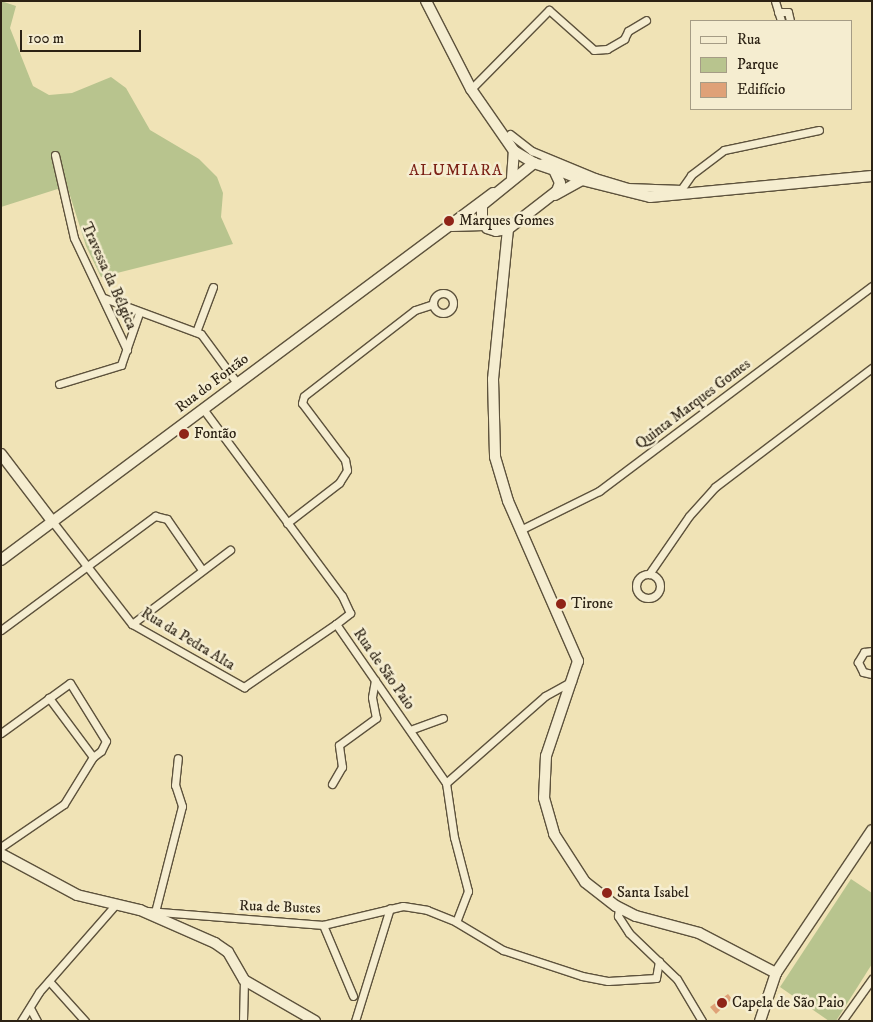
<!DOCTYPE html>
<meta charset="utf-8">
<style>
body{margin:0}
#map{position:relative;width:873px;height:1022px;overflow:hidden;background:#f0e3b6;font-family:"IM FELL DW Pica",serif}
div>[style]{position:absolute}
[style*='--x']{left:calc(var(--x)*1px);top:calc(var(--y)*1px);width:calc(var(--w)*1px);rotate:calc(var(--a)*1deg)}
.green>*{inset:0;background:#b8c48e}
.building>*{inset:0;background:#dfa177}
.roads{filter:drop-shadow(1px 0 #5d523c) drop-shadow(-1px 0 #5d523c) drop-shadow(0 1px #5d523c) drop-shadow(0 -1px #5d523c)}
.street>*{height:7px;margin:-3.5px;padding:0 3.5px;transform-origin:3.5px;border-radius:3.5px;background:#f5edd0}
.street>.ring{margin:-3.5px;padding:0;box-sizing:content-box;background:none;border:7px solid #f5edd0;border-radius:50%}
.secondary>*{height:10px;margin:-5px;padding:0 5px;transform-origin:5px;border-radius:5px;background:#f5edd0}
.dots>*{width:14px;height:14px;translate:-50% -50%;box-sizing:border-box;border:2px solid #f5edd0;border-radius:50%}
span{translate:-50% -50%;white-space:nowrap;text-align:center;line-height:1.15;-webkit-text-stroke:5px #f5edd0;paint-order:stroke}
.poi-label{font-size:15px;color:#2c2214}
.left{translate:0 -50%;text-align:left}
.street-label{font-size:15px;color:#2c2214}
.neighbourhood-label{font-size:16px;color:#7a1f14;letter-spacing:1px}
.frame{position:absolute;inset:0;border:2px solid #2c2214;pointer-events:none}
.legend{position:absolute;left:690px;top:20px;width:162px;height:90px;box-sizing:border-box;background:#f5edd0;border:1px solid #a59c85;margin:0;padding:6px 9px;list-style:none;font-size:15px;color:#2c2214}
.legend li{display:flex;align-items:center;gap:10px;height:25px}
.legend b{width:25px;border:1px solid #a59c85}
.scale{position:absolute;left:20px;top:30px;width:121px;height:22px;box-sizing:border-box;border:2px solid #2c2214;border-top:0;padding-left:6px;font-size:15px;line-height:18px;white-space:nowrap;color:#2c2214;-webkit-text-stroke:4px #f5edd0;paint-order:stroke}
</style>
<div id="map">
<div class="green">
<div style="clip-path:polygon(1px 1px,16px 6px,10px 28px,33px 86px,49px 95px,72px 93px,111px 77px,126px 88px,150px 130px,199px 159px,217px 177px,223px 193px,221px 217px,233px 244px,101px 277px,86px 246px,67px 186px,1px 207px)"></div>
<div style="clip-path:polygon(851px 879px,872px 893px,872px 964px,836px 1021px,829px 1021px,780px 987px)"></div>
</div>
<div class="building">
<div style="clip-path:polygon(728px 994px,732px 999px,716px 1014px,710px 1007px)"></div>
</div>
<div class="roads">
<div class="street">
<div style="--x:775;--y:1;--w:21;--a:73"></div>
<div style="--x:778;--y:12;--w:10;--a:0"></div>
<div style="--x:788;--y:12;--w:9;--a:77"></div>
<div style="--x:471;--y:89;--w:111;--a:-45.4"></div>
<div style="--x:549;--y:10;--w:60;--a:41.6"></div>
<div style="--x:594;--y:50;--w:13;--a:-4"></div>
<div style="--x:607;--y:49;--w:20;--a:-30"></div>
<div style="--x:624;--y:39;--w:9;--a:-63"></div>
<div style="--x:628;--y:31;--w:21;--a:-31"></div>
<div style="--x:510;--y:134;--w:28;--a:38"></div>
<div style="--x:532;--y:151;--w:68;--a:22.4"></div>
<div style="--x:595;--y:177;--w:34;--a:17"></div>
<div style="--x:627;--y:187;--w:55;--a:2.1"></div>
<div style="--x:55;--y:155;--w:85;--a:77.1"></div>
<div style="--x:74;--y:238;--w:124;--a:64.7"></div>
<div style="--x:680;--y:191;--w:19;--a:-55"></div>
<div style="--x:691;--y:175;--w:41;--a:-37.1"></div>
<div style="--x:724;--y:150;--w:97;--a:-11.9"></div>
<div class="ring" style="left:433px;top:293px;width:13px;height:13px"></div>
<div style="--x:104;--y:298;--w:103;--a:20.4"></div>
<div style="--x:201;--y:334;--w:61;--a:53.7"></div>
<div style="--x:196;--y:332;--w:48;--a:-69.3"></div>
<div style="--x:59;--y:384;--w:65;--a:-17"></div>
<div style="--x:121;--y:365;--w:55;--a:-70.9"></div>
<div style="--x:52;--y:521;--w:130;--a:52.2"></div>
<div style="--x:132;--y:624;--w:129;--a:29.4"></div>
<div style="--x:244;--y:687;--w:112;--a:-34.4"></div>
<div style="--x:336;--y:624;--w:18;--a:-38"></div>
<div style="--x:350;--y:613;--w:19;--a:-115"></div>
<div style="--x:342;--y:596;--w:233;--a:-126.6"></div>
<div style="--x:287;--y:523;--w:66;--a:-37.6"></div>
<div style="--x:339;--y:483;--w:15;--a:-58"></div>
<div style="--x:347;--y:470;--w:10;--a:-101"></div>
<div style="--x:345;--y:460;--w:71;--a:-127"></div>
<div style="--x:302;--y:403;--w:7;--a:-74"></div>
<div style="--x:304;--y:396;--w:140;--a:-37.8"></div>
<div style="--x:415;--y:310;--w:19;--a:-18"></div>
<div style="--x:522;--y:529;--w:86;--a:-26.3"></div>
<div style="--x:599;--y:491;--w:341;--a:-36.9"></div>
<div class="ring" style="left:636px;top:574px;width:17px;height:17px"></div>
<div style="--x:649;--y:574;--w:70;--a:-55.4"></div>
<div style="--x:689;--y:516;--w:39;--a:-48"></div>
<div style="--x:715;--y:487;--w:197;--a:-37.2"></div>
<div style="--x:132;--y:624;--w:123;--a:-37.1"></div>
<div style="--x:336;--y:624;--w:193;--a:55.3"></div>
<div style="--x:446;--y:783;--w:55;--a:81.6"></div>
<div style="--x:454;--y:837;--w:56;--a:75.5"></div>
<div style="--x:468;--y:891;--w:33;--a:111"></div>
<div style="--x:1;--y:630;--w:192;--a:-36.5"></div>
<div style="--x:155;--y:516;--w:12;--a:14"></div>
<div style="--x:167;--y:519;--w:62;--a:55.5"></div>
<div style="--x:872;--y:651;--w:8;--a:173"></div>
<div style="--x:864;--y:652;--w:12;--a:121"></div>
<div style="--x:858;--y:662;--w:11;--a:63"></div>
<div style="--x:863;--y:672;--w:9;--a:13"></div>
<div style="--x:410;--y:730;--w:35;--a:-20"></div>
<div style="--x:1;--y:733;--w:85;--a:-35.9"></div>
<div style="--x:70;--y:683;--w:68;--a:58.2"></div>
<div style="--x:106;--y:741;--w:11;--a:117"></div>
<div style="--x:101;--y:751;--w:10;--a:143"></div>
<div style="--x:93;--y:757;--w:74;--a:-126.7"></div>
<div style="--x:446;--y:783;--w:132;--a:-41.3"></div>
<div style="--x:545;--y:696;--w:31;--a:-29"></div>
<div style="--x:332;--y:784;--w:20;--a:-60"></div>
<div style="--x:342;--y:767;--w:22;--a:-98"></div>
<div style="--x:339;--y:745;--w:46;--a:-36.1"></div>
<div style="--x:376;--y:718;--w:21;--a:-101"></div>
<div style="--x:372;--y:697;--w:17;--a:-80"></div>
<div style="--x:1;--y:847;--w:76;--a:-34.3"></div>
<div style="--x:64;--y:804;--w:55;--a:-58.3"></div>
<div style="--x:619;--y:908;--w:8;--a:97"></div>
<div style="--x:618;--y:916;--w:20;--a:57"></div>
<div style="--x:629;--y:933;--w:66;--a:43.8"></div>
<div style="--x:677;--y:979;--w:49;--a:59.2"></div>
<div style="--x:147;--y:911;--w:177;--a:4.5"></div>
<div style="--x:323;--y:925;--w:82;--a:-13.4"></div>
<div style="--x:403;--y:906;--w:24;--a:9"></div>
<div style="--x:427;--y:910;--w:31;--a:22"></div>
<div style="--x:456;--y:922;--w:55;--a:30.8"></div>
<div style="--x:503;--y:950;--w:83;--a:18.2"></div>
<div style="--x:582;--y:976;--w:26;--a:11"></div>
<div style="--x:608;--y:981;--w:48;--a:-3.6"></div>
<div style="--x:656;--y:978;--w:17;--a:-80"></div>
<div style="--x:155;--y:912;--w:109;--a:-75.7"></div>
<div style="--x:182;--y:806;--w:22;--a:-108"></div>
<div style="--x:175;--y:785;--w:27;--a:-84"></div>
<div style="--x:323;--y:925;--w:77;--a:67.1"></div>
<div style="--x:49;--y:981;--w:54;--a:48"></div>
<div style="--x:30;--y:1008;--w:15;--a:62"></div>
<div style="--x:21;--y:1021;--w:34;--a:-58"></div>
<div style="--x:39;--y:992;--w:117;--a:-48.8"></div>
<div style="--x:243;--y:1021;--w:41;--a:-88.6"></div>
<div style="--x:355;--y:1021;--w:118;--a:-72.8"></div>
<div style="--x:842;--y:1021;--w:52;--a:-54.5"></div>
</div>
<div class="secondary">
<div style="--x:426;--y:1;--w:99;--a:62.9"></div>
<div style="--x:471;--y:89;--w:75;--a:55.3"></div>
<div style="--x:514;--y:151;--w:23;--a:31"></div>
<div style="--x:534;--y:163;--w:21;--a:19"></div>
<div style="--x:554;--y:170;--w:14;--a:65"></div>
<div style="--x:560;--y:183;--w:9;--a:111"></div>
<div style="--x:557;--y:191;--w:62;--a:142.2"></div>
<div style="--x:508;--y:229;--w:12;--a:171"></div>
<div style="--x:496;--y:231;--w:9;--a:-162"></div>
<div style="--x:487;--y:228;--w:10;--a:-119"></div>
<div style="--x:482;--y:219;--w:14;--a:-90"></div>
<div style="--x:482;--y:205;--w:67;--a:-38.9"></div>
<div style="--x:543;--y:164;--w:42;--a:22.3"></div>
<div style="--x:582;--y:180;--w:70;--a:14"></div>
<div style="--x:650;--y:197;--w:223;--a:-5.4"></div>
<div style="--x:512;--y:178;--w:27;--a:-86"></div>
<div style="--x:555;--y:195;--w:31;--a:-29"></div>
<div style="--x:452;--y:226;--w:32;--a:-2"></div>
<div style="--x:508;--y:229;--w:151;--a:95.7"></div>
<div style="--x:493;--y:379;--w:78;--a:88.5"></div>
<div style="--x:495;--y:457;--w:46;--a:73.5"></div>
<div style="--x:508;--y:501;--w:175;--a:66.4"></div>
<div style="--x:578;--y:661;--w:100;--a:108.6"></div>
<div style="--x:546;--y:756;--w:42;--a:92.7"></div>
<div style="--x:544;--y:798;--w:37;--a:74"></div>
<div style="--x:554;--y:834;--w:57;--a:57.1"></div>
<div style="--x:585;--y:882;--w:39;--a:38"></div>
<div style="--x:616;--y:906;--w:22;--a:27"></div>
<div style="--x:636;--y:916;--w:65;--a:15.1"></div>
<div style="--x:699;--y:933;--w:87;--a:27.5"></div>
<div style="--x:1;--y:454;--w:84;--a:52.7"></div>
<div style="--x:1;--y:560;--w:614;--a:-36.72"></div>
<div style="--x:1;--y:854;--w:86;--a:28.3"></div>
<div style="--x:77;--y:895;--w:65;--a:13.4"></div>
<div style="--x:140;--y:910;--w:82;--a:23.7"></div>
<div style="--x:215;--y:943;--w:16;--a:35"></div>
<div style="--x:228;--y:952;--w:32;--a:60"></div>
<div style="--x:244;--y:980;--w:82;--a:30"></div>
<div style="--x:760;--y:1021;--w:51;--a:-71.6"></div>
<div style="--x:776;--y:973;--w:172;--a:-56.1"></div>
</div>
</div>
<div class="dots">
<div style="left:449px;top:221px;background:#8f2418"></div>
<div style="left:184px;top:434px;background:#8f2418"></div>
<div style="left:561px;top:604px;background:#8f2418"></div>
<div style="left:607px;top:893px;background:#8f2418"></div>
<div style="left:722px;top:1003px;background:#8f2418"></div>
</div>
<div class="poi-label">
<span class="left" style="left:459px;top:221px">Marques Gomes</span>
<span class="left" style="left:194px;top:434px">Fontão</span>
<span class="left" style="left:571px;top:604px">Tirone</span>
<span class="left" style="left:617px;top:893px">Santa Isabel</span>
<span class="left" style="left:732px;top:1003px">Capela de São Paio</span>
</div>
<div class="street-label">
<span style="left:109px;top:276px;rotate:66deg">Travessa da Bélgica</span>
<span style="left:212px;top:383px;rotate:-37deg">Rua do Fontão</span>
<span style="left:693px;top:404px;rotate:-37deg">Quinta Marques Gomes</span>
<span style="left:188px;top:639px;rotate:31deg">Rua da Pedra Alta</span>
<span style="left:384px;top:669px;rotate:55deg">Rua de São Paio</span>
<span style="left:280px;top:907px;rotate:2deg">Rua de Bustes</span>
</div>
<div class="neighbourhood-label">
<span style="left:456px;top:170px">ALUMIARA</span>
</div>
<div class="frame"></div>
<ul class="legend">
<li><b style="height:6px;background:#f5edd0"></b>Rua</li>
<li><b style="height:14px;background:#b8c48e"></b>Parque</li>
<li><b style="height:14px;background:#dfa177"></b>Edifício</li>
</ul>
<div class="scale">100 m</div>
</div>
